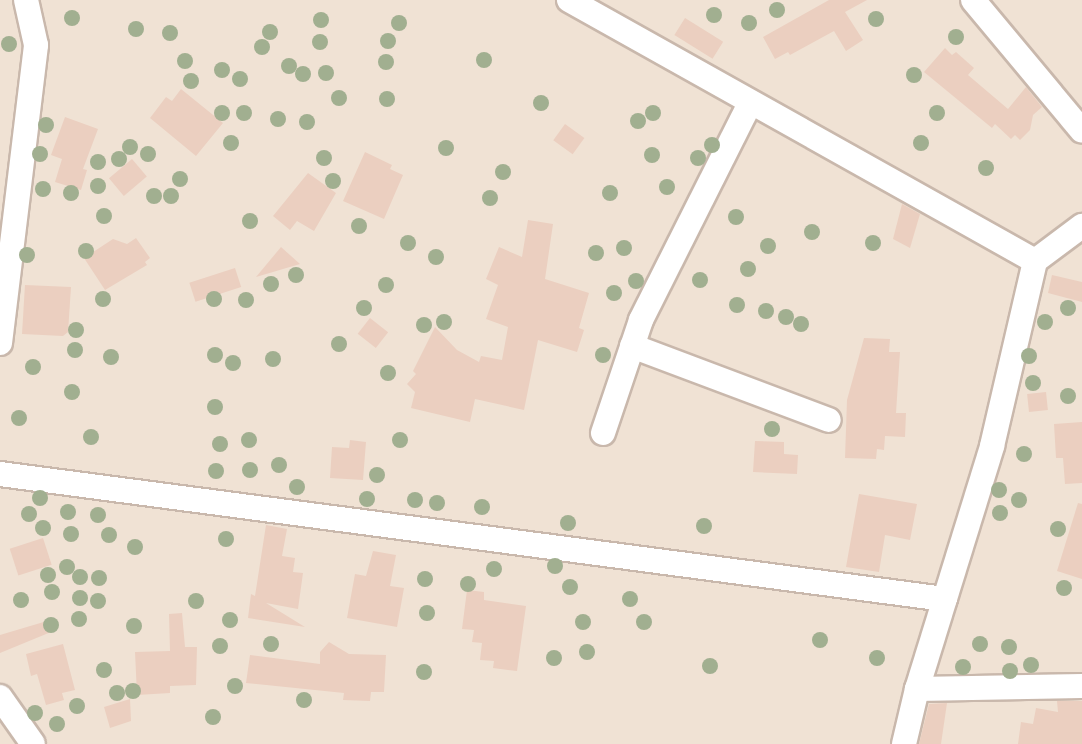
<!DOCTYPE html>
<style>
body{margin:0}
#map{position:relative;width:1082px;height:744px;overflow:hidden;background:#f9f0e5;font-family:Rubik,sans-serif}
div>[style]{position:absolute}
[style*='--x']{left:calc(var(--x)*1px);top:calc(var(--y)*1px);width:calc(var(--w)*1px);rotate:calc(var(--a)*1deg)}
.residential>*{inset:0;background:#f0e2d4;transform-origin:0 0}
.building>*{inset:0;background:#ebcfc0;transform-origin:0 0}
.roads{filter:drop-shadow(2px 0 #c9b8ac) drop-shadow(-2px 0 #c9b8ac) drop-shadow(0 2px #c9b8ac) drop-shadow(0 -2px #c9b8ac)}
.street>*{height:24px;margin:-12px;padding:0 12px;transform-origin:12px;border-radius:12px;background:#fff}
.trees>*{width:16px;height:16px;margin:-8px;border-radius:50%;background:#a1af90}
span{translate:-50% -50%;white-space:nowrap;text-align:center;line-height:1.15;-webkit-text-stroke:8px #fdf5ea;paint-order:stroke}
</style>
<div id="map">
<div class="residential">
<div style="left:0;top:0;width:1082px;height:744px"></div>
</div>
<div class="building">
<div style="clip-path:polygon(829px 0,867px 0,845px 12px,863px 40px,846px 51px,834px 31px,790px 55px,788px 52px,775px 59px,763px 37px)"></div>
<div style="left:685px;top:18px;width:45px;height:20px;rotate:32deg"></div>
<div style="clip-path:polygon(945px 48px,952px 55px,956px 52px,974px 68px,968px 75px,1008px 109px,1026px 87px,1042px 107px,1033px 115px,1030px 130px,1020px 140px,1015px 135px,1011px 139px,995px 124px,992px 128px,924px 72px)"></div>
<div style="clip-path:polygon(181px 89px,223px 123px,196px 156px,150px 118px,166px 97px,172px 101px)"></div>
<div style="clip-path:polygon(65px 117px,98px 129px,83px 169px,87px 170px,81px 190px,55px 182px,62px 159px,51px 155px)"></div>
<div style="left:565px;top:124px;width:24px;height:20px;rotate:36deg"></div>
<div style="clip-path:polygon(365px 152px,392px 165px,390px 169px,403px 175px,384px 219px,343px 201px)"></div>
<div style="left:132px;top:159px;width:23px;height:30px;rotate:50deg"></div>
<div style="clip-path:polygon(308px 173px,336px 193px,314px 231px,297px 221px,290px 230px,273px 216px)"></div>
<div style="clip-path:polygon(902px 204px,920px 214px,910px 248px,893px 239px)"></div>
<div style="clip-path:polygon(528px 220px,553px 224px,545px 279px,589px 293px,579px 328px,584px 330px,577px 352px,538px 340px,524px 410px,475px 399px,470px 422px,411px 408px,415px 392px,407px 384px,416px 374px,413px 371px,435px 327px,457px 350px,479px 362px,481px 356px,502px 360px,508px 327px,486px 319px,498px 285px,486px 279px,499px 247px,522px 257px)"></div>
<div style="clip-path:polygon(136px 238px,150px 258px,145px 262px,147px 265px,105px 290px,84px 258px,113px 239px,127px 244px)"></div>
<div style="clip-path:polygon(281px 247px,300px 264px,256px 277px)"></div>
<div style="left:235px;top:268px;width:20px;height:48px;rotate:72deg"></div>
<div style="clip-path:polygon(1052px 275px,1082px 282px,1082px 302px,1048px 293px)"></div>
<div style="clip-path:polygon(25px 285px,71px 287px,68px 332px,63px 336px,22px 334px)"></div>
<div style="left:370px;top:318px;width:23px;height:20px;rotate:38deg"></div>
<div style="clip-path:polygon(864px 338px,890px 339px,889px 352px,900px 352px,896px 413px,906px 413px,905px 437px,885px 436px,884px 450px,877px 449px,876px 459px,845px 458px,847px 400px)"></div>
<div style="left:1046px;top:392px;width:18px;height:19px;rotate:84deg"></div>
<div style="clip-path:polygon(1082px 422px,1082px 483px,1065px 484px,1063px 458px,1056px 458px,1054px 424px)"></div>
<div style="clip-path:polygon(350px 440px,366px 442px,363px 480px,330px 478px,332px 447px,349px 448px)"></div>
<div style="clip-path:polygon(755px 441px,784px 442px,784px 454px,798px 455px,797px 474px,753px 472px)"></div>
<div style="clip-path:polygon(859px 494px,917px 504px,910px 540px,885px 535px,879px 572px,846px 567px)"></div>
<div style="clip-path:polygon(1078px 503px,1082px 504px,1082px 579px,1057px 571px)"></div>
<div style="clip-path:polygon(266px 525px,287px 529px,282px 556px,295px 558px,293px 572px,303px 573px,298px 609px,266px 603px,305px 627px,248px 618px,251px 594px,255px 596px)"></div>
<div style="left:43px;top:538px;width:28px;height:35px;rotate:72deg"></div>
<div style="clip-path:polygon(373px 551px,396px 555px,390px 586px,404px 588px,397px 627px,347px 618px,355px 574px,366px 576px)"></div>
<div style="clip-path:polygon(467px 590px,484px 592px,484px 600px,526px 606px,517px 671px,493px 668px,494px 661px,480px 660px,482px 643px,472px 642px,474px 630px,462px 629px)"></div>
<div style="clip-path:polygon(182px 613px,185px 647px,197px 647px,196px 685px,170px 686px,170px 693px,137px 695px,135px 652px,170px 651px,169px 614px)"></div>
<div style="clip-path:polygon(47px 621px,51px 632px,0 653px,0 635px)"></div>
<div style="clip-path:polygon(329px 642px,349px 654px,386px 655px,384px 692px,371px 692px,370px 701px,343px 700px,344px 693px,246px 683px,250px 655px,320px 664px,320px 652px)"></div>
<div style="clip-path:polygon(63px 644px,75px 690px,62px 693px,64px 700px,46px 705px,37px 674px,31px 676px,26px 654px)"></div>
<div style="clip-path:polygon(130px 699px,131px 721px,110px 728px,104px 707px)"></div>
<div style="clip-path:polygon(1057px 701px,1082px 701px,1082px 744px,1018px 744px,1021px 722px,1033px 724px,1036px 708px,1058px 712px)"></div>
<div style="clip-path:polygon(947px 703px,941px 744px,919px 744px,929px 704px)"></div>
</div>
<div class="roads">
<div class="street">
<div style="--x:569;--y:0;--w:534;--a:29.25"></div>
<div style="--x:973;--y:0;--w:170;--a:50.2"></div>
<div style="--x:0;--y:343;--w:300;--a:-83.1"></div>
<div style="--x:36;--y:45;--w:46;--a:-102.5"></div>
<div style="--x:632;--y:346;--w:210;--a:20.6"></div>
<div style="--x:603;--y:433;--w:119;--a:-71.4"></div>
<div style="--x:641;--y:320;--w:243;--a:-63.3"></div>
<div style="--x:0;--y:474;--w:953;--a:7.54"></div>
<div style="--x:917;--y:689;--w:165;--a:-1"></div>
<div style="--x:0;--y:697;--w:57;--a:54.9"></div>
<div style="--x:904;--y:744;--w:57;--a:-76.7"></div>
<div style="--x:917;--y:689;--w:254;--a:-72.8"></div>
<div style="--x:992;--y:446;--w:190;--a:-76.9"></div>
<div style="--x:1035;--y:261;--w:59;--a:-36.7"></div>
</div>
</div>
<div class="trees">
<div style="left:777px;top:10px"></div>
<div style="left:714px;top:15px"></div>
<div style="left:72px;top:18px"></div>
<div style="left:876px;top:19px"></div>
<div style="left:321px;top:20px"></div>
<div style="left:399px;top:23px"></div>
<div style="left:749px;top:23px"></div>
<div style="left:136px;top:29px"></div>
<div style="left:270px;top:32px"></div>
<div style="left:170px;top:33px"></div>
<div style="left:956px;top:37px"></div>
<div style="left:388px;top:41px"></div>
<div style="left:320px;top:42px"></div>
<div style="left:9px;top:44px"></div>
<div style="left:262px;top:47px"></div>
<div style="left:484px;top:60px"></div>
<div style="left:185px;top:61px"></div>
<div style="left:386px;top:62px"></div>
<div style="left:289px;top:66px"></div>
<div style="left:222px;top:70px"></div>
<div style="left:326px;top:73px"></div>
<div style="left:303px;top:74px"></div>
<div style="left:914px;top:75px"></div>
<div style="left:240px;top:79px"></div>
<div style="left:191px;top:81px"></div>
<div style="left:339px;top:98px"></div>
<div style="left:387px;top:99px"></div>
<div style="left:541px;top:103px"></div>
<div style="left:222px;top:113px"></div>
<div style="left:244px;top:113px"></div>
<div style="left:653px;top:113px"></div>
<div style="left:937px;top:113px"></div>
<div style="left:278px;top:119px"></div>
<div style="left:638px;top:121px"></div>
<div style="left:307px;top:122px"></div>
<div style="left:46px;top:125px"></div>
<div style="left:231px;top:143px"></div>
<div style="left:921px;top:143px"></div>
<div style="left:712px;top:145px"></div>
<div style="left:130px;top:147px"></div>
<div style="left:446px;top:148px"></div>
<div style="left:40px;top:154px"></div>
<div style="left:148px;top:154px"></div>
<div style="left:652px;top:155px"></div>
<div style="left:324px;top:158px"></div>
<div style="left:698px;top:158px"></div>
<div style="left:119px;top:159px"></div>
<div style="left:98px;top:162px"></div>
<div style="left:986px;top:168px"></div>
<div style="left:503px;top:172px"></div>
<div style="left:180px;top:179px"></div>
<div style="left:333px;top:181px"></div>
<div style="left:98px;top:186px"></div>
<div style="left:667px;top:187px"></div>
<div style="left:43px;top:189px"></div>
<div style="left:71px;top:193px"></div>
<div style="left:610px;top:193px"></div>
<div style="left:154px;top:196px"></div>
<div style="left:171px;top:196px"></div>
<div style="left:490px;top:198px"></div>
<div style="left:104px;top:216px"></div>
<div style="left:736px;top:217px"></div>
<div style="left:250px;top:221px"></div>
<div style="left:359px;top:226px"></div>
<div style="left:812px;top:232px"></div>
<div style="left:408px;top:243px"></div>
<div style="left:873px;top:243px"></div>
<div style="left:768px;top:246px"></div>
<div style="left:624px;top:248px"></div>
<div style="left:86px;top:251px"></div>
<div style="left:596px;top:253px"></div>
<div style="left:27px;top:255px"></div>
<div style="left:436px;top:257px"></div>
<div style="left:748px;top:269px"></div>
<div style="left:296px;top:275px"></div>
<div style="left:700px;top:280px"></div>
<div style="left:636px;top:281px"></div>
<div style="left:271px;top:284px"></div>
<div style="left:386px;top:285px"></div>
<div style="left:614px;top:293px"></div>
<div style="left:103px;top:299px"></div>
<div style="left:214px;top:299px"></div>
<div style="left:246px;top:300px"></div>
<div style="left:737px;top:305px"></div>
<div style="left:364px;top:308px"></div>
<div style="left:1068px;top:308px"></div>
<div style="left:766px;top:311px"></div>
<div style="left:786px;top:317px"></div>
<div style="left:444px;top:322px"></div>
<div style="left:1045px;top:322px"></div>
<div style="left:801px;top:324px"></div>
<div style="left:424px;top:325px"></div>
<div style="left:76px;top:330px"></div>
<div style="left:339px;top:344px"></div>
<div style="left:75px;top:350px"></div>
<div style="left:215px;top:355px"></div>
<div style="left:603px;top:355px"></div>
<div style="left:1029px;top:356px"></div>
<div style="left:111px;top:357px"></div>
<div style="left:273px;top:359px"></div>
<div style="left:233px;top:363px"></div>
<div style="left:33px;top:367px"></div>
<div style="left:388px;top:373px"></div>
<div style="left:1033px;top:383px"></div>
<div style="left:72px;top:392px"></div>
<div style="left:1068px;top:396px"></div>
<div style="left:215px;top:407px"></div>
<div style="left:19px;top:418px"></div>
<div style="left:772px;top:429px"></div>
<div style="left:91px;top:437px"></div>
<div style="left:249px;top:440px"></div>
<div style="left:400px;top:440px"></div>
<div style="left:220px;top:444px"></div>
<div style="left:1024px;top:454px"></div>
<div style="left:279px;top:465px"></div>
<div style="left:250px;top:470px"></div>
<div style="left:216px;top:471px"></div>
<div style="left:377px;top:475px"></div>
<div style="left:297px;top:487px"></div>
<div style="left:999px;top:490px"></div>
<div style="left:40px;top:498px"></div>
<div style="left:367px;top:499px"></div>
<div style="left:415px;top:500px"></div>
<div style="left:1019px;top:500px"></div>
<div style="left:437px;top:503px"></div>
<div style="left:482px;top:507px"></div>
<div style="left:68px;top:512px"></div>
<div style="left:1000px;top:513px"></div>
<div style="left:29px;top:514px"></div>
<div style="left:98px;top:515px"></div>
<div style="left:568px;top:523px"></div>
<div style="left:704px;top:526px"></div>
<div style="left:43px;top:528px"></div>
<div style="left:1058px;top:529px"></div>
<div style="left:71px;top:534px"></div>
<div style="left:109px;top:535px"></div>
<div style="left:226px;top:539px"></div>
<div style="left:135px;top:547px"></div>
<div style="left:555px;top:566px"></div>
<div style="left:67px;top:567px"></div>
<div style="left:494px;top:569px"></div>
<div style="left:48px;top:575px"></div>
<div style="left:80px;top:577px"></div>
<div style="left:99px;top:578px"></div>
<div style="left:425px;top:579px"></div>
<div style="left:468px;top:584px"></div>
<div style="left:570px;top:587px"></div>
<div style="left:1064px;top:588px"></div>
<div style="left:52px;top:592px"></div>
<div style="left:80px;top:598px"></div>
<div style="left:630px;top:599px"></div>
<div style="left:21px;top:600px"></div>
<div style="left:98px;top:601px"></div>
<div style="left:196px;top:601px"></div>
<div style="left:427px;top:613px"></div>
<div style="left:79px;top:619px"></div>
<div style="left:230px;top:620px"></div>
<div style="left:583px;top:622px"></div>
<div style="left:644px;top:622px"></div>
<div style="left:51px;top:625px"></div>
<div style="left:134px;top:626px"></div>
<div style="left:820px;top:640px"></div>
<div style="left:271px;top:644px"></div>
<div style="left:980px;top:644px"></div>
<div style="left:220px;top:646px"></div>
<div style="left:1009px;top:647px"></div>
<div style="left:587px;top:652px"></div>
<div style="left:554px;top:658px"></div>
<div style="left:877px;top:658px"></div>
<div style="left:1031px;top:665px"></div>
<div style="left:710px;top:666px"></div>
<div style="left:963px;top:667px"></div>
<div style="left:104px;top:670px"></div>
<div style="left:1010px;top:671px"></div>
<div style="left:424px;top:672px"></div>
<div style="left:235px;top:686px"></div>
<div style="left:133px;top:691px"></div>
<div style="left:117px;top:693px"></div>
<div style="left:304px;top:700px"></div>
<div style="left:77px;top:706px"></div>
<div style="left:35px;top:713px"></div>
<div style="left:213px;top:717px"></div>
<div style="left:57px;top:724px"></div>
</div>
</div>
